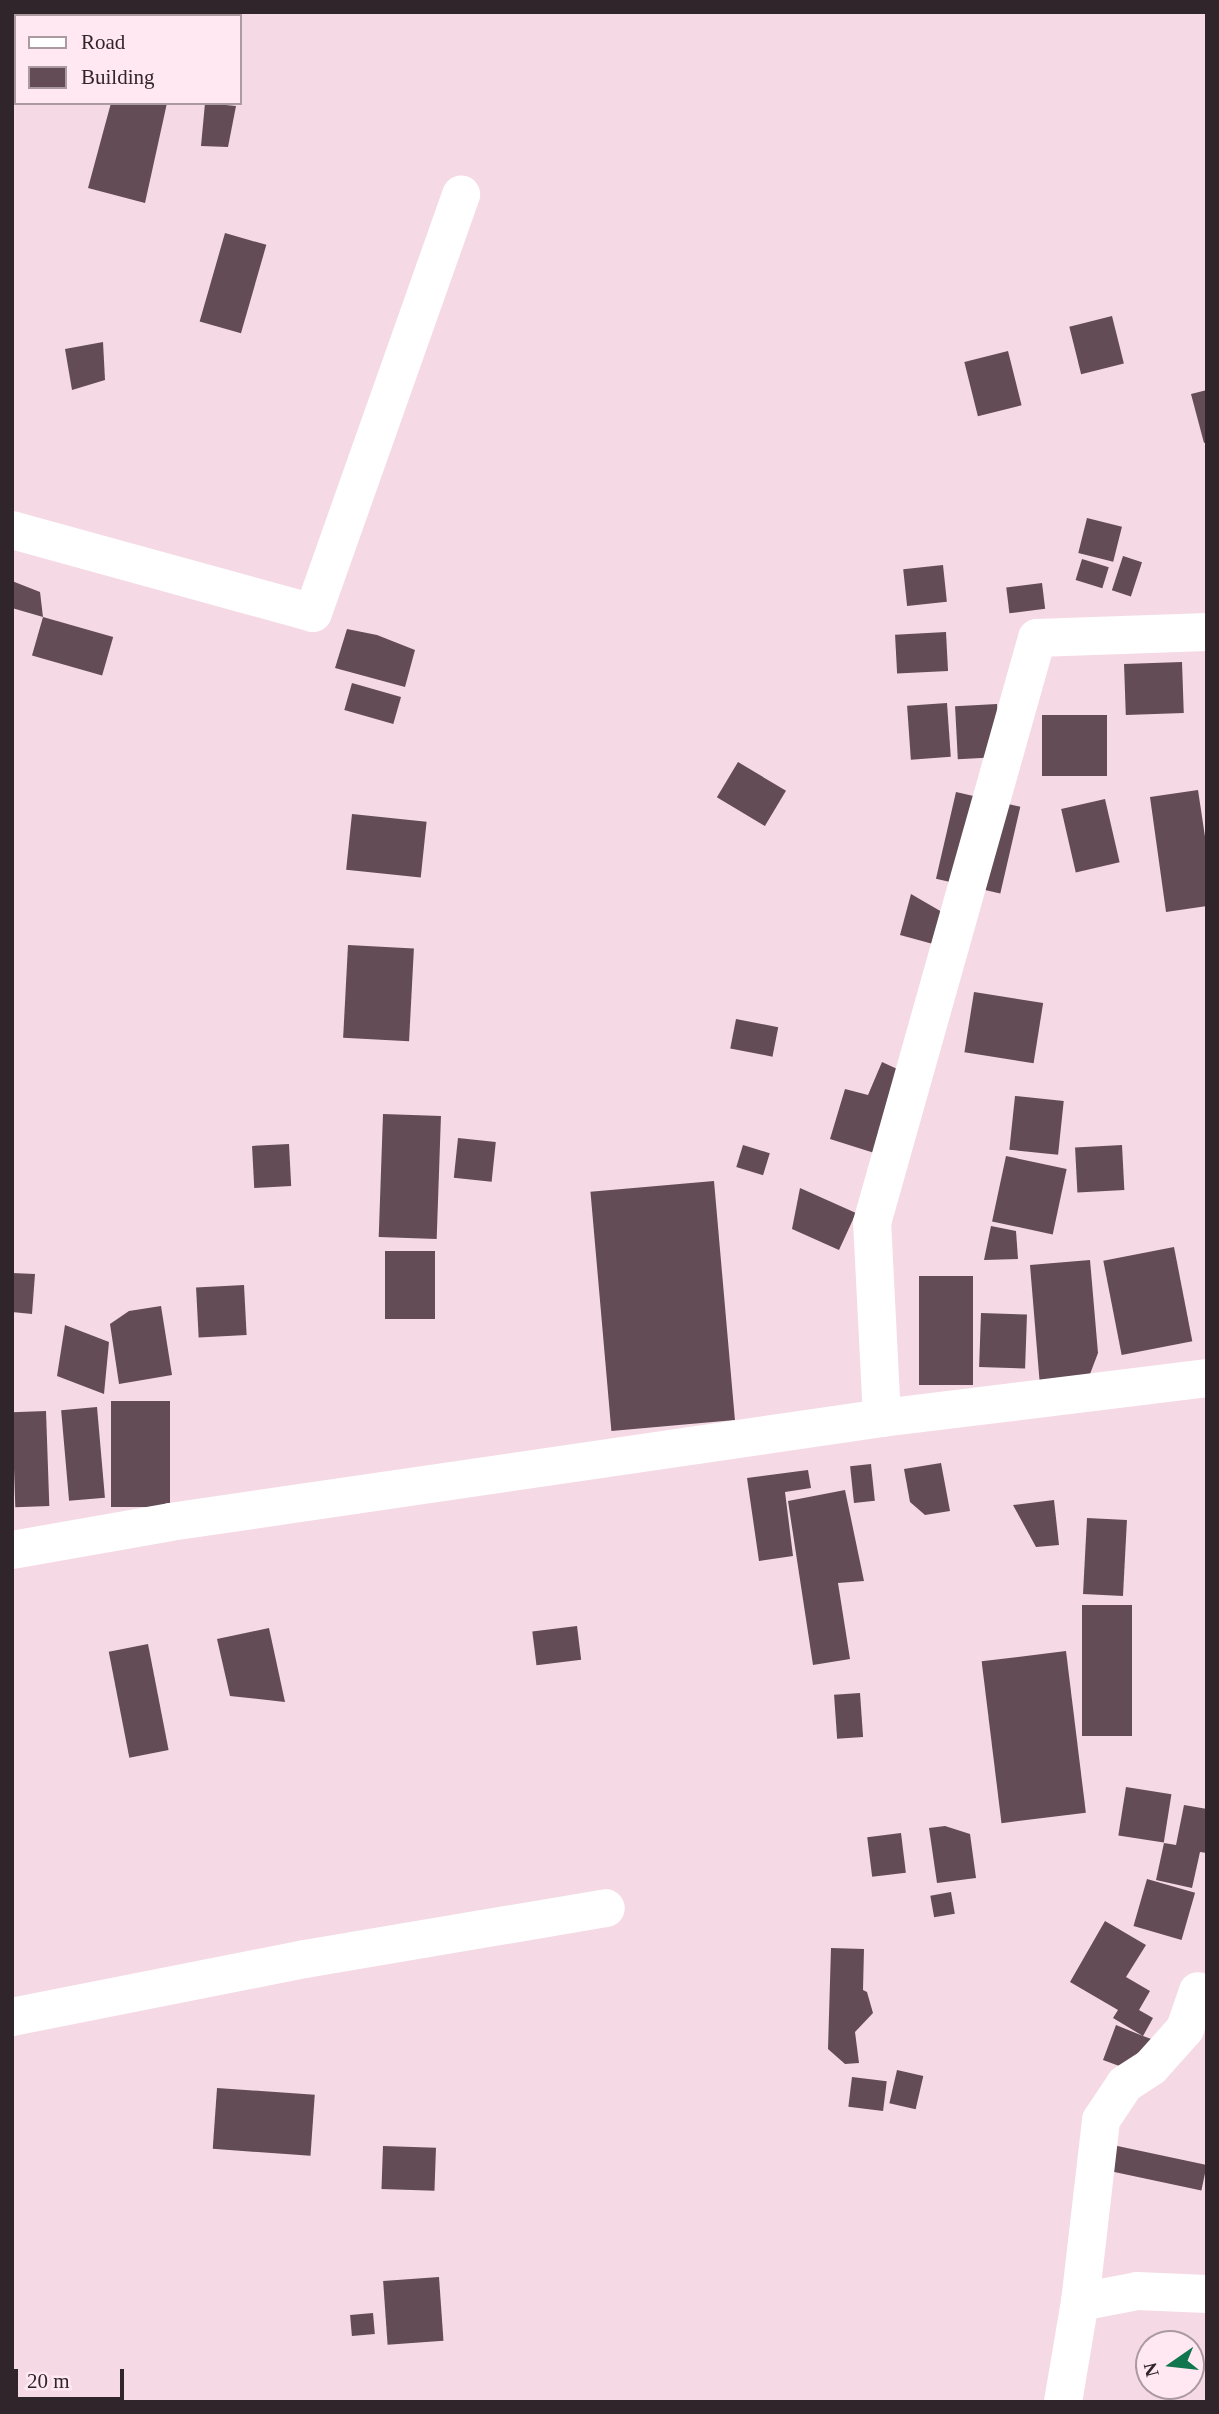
<!DOCTYPE html>
<style>
body{margin:0}
#map{position:relative;width:1219px;height:2414px;overflow:hidden;background:#f5d9e4;font-family:"Times New Roman",serif}
div>[style]{position:absolute}
[style*='--x']{left:calc(var(--x)*1px);top:calc(var(--y)*1px);width:calc(var(--w)*1px);rotate:calc(var(--a)*1deg)}
.building>*{inset:0;background:#634c55;transform-origin:0 0}
.minor>*{height:38px;margin:-19px;padding:0 19px;transform-origin:19px;border-radius:19px;background:#fff}
span{translate:-50% -50%;white-space:nowrap;text-align:center;line-height:1.15;-webkit-text-stroke:7px #ffe8f1;paint-order:stroke}
.frame{position:absolute;inset:0;border:14px solid #30252a;pointer-events:none}
.legend{position:absolute;left:14px;top:14px;width:228px;height:91px;box-sizing:border-box;background:#ffe8f1;border:2px solid #ac9aa1;margin:0;padding:9px 12px;list-style:none;font-size:21px;color:#30252a}
.legend li{display:flex;align-items:center;gap:14px;height:35px}
.legend b{width:35px;border:2px solid #ac9aa1}
.north{position:absolute;left:1135px;top:2330px;width:70px;height:70px;box-sizing:border-box;background:#ffe8f1;border:2px solid #ac9aa1;border-radius:50%;rotate:256deg;font-size:19px;font-weight:700;line-height:28px;text-align:center;color:#30252a}
.north::after{content:'';display:block;margin:auto;width:24px;height:32px;background:#11754d;clip-path:polygon(50% 0,100% 100%,50% 72%,0 100%)}
.scale{position:absolute;left:14px;top:2369px;width:110px;height:32px;box-sizing:border-box;border:4px solid #30252a;border-top:0;padding-left:9px;font-size:21px;line-height:24px;white-space:nowrap;color:#30252a;-webkit-text-stroke:5px #ffe8f1;paint-order:stroke}
</style>
<div id="map">
<div class="building">
<div style="clip-path:polygon(111px 103px,167px 103px,145px 203px,88px 188px)"></div>
<div style="clip-path:polygon(205px 103px,236px 106px,228px 147px,201px 146px)"></div>
<div style="left:225px;top:233px;width:43px;height:92px;rotate:16deg"></div>
<div style="left:1112px;top:316px;width:49px;height:44px;rotate:76deg"></div>
<div style="clip-path:polygon(103px 342px,105px 380px,72px 390px,65px 349px)"></div>
<div style="left:1008px;top:351px;width:56px;height:45px;rotate:76deg"></div>
<div style="clip-path:polygon(1207px 390px,1207px 442px,1204px 443px,1191px 394px)"></div>
<div style="left:1087px;top:518px;width:36px;height:36px;rotate:14deg"></div>
<div style="left:1123px;top:556px;width:20px;height:36px;rotate:18deg"></div>
<div style="left:1082px;top:559px;width:28px;height:22px;rotate:17deg"></div>
<div style="left:943px;top:565px;width:37px;height:40px;rotate:84deg"></div>
<div style="clip-path:polygon(12px 581px,40px 592px,43px 617px,12px 608px)"></div>
<div style="left:1042px;top:583px;width:26px;height:36px;rotate:83deg"></div>
<div style="left:43px;top:617px;width:73px;height:40px;rotate:16deg"></div>
<div style="clip-path:polygon(347px 629px,377px 635px,415px 650px,405px 687px,335px 668px)"></div>
<div style="left:946px;top:632px;width:39px;height:51px;rotate:87deg"></div>
<div style="left:1182px;top:662px;width:51px;height:58px;rotate:88deg"></div>
<div style="left:352px;top:683px;width:51px;height:28px;rotate:16deg"></div>
<div style="left:947px;top:703px;width:54px;height:40px;rotate:86deg"></div>
<div style="left:997px;top:704px;width:53px;height:42px;rotate:87deg"></div>
<div style="left:1042px;top:715px;width:65px;height:61px"></div>
<div style="left:738px;top:762px;width:56px;height:41px;rotate:31deg"></div>
<div style="clip-path:polygon(1198px 790px,1207px 850px,1207px 906px,1166px 912px,1150px 797px)"></div>
<div style="left:956px;top:792px;width:66px;height:89px;rotate:13deg"></div>
<div style="left:1105px;top:799px;width:65px;height:45px;rotate:77deg"></div>
<div style="left:352px;top:814px;width:75px;height:56px;rotate:6deg"></div>
<div style="clip-path:polygon(911px 894px,942px 912px,933px 944px,900px 935px)"></div>
<div style="left:348px;top:945px;width:66px;height:93px;rotate:3deg"></div>
<div style="left:974px;top:992px;width:70px;height:61px;rotate:9deg"></div>
<div style="left:736px;top:1019px;width:43px;height:30px;rotate:11deg"></div>
<div style="clip-path:polygon(882px 1062px,919px 1079px,887px 1157px,830px 1139px,845px 1089px,868px 1095px)"></div>
<div style="left:1015px;top:1096px;width:49px;height:54px;rotate:6deg"></div>
<div style="left:383px;top:1114px;width:58px;height:123px;rotate:2deg"></div>
<div style="left:458px;top:1138px;width:38px;height:40px;rotate:6deg"></div>
<div style="left:289px;top:1144px;width:42px;height:37px;rotate:87deg"></div>
<div style="left:743px;top:1145px;width:28px;height:23px;rotate:17deg"></div>
<div style="left:1122px;top:1145px;width:45px;height:47px;rotate:87deg"></div>
<div style="left:1006px;top:1156px;width:62px;height:67px;rotate:12deg"></div>
<div style="left:714px;top:1181px;width:240px;height:124px;rotate:85deg"></div>
<div style="clip-path:polygon(800px 1188px,856px 1213px,839px 1250px,792px 1229px)"></div>
<div style="clip-path:polygon(991px 1226px,1016px 1231px,1018px 1259px,984px 1260px)"></div>
<div style="left:1174px;top:1247px;width:96px;height:72px;rotate:79deg"></div>
<div style="left:385px;top:1251px;width:50px;height:68px"></div>
<div style="clip-path:polygon(1090px 1260px,1098px 1353px,1087px 1382px,1040px 1386px,1030px 1265px)"></div>
<div style="clip-path:polygon(12px 1273px,35px 1274px,32px 1314px,12px 1312px)"></div>
<div style="left:919px;top:1276px;width:54px;height:109px"></div>
<div style="left:244px;top:1285px;width:50px;height:48px;rotate:87deg"></div>
<div style="clip-path:polygon(161px 1306px,172px 1375px,119px 1384px,110px 1324px,129px 1311px)"></div>
<div style="left:981px;top:1313px;width:46px;height:54px;rotate:2deg"></div>
<div style="clip-path:polygon(65px 1325px,109px 1342px,104px 1394px,57px 1376px)"></div>
<div style="left:111px;top:1401px;width:59px;height:106px"></div>
<div style="left:97px;top:1407px;width:91px;height:36px;rotate:85deg"></div>
<div style="left:46px;top:1411px;width:95px;height:34px;rotate:88deg"></div>
<div style="clip-path:polygon(941px 1463px,950px 1511px,925px 1515px,910px 1502px,904px 1469px)"></div>
<div style="left:871px;top:1464px;width:37px;height:21px;rotate:84deg"></div>
<div style="clip-path:polygon(808px 1470px,811px 1488px,785px 1492px,793px 1556px,759px 1561px,747px 1478px)"></div>
<div style="clip-path:polygon(845px 1490px,864px 1581px,838px 1583px,850px 1659px,813px 1665px,788px 1501px)"></div>
<div style="clip-path:polygon(1054px 1500px,1059px 1545px,1036px 1547px,1013px 1505px)"></div>
<div style="left:1087px;top:1518px;width:40px;height:76px;rotate:3deg"></div>
<div style="left:1082px;top:1605px;width:50px;height:131px"></div>
<div style="left:577px;top:1626px;width:34px;height:45px;rotate:83deg"></div>
<div style="clip-path:polygon(269px 1628px,285px 1702px,230px 1696px,217px 1639px)"></div>
<div style="left:148px;top:1644px;width:108px;height:40px;rotate:79deg"></div>
<div style="left:1066px;top:1651px;width:163px;height:85px;rotate:83deg"></div>
<div style="left:860px;top:1693px;width:44px;height:26px;rotate:86deg"></div>
<div style="left:1126px;top:1787px;width:46px;height:49px;rotate:9deg"></div>
<div style="clip-path:polygon(1184px 1805px,1207px 1809px,1207px 1853px,1200px 1852px,1192px 1888px,1156px 1880px,1164px 1843px,1176px 1845px)"></div>
<div style="clip-path:polygon(945px 1826px,970px 1834px,976px 1878px,937px 1883px,929px 1828px)"></div>
<div style="left:901px;top:1833px;width:40px;height:34px;rotate:83deg"></div>
<div style="left:1147px;top:1879px;width:50px;height:49px;rotate:16deg"></div>
<div style="left:951px;top:1892px;width:22px;height:21px;rotate:80deg"></div>
<div style="clip-path:polygon(1105px 1921px,1146px 1945px,1126px 1977px,1150px 1991px,1139px 2010px,1153px 2018px,1143px 2036px,1154px 2040px,1141px 2074px,1103px 2060px,1116px 2025px,1143px 2036px,1113px 2018px,1118px 2010px,1070px 1982px)"></div>
<div style="clip-path:polygon(831px 1948px,864px 1949px,863px 1990px,867px 1992px,873px 2013px,855px 2032px,859px 2063px,845px 2064px,828px 2049px)"></div>
<div style="left:897px;top:2070px;width:27px;height:34px;rotate:13deg"></div>
<div style="left:852px;top:2077px;width:35px;height:30px;rotate:7deg"></div>
<div style="left:217px;top:2088px;width:98px;height:61px;rotate:4deg"></div>
<div style="left:1108px;top:2144px;width:101px;height:26px;rotate:12deg"></div>
<div style="left:383px;top:2146px;width:53px;height:43px;rotate:2deg"></div>
<div style="left:439px;top:2277px;width:64px;height:56px;rotate:86deg"></div>
<div style="left:373px;top:2313px;width:21px;height:23px;rotate:85deg"></div>
</div>
<div class="minor">
<div style="--x:12;--y:530;--w:312;--a:15.4"></div>
<div style="--x:313;--y:613;--w:444;--a:-70.5"></div>
<div style="--x:882;--y:1418;--w:195;--a:-92.9"></div>
<div style="--x:872;--y:1223;--w:608;--a:-74.25"></div>
<div style="--x:1037;--y:638;--w:170;--a:-2"></div>
<div style="--x:12;--y:1550;--w:160;--a:-10"></div>
<div style="--x:170;--y:1522;--w:720;--a:-8.31"></div>
<div style="--x:882;--y:1418;--w:327;--a:-7"></div>
<div style="--x:12;--y:2017;--w:299;--a:-11.2"></div>
<div style="--x:305;--y:1959;--w:305;--a:-9.6"></div>
<div style="--x:1080;--y:2302;--w:58;--a:-10.9"></div>
<div style="--x:1137;--y:2291;--w:70;--a:2.5"></div>
<div style="--x:1063;--y:2402;--w:101;--a:-80.4"></div>
<div style="--x:1080;--y:2302;--w:183;--a:-83.4"></div>
<div style="--x:1101;--y:2120;--w:43;--a:-56.3"></div>
<div style="--x:1125;--y:2084;--w:31;--a:-33"></div>
<div style="--x:1151;--y:2067;--w:51;--a:-48.2"></div>
<div style="--x:1185;--y:2029;--w:40;--a:-71.1"></div>
</div>
<div class="frame"></div>
<ul class="legend">
<li><b style="height:9px;background:#fff"></b>Road</li>
<li><b style="height:19px;background:#634c55"></b>Building</li>
</ul>
<div class="north">N</div>
<div class="scale">20 m</div>
</div>
